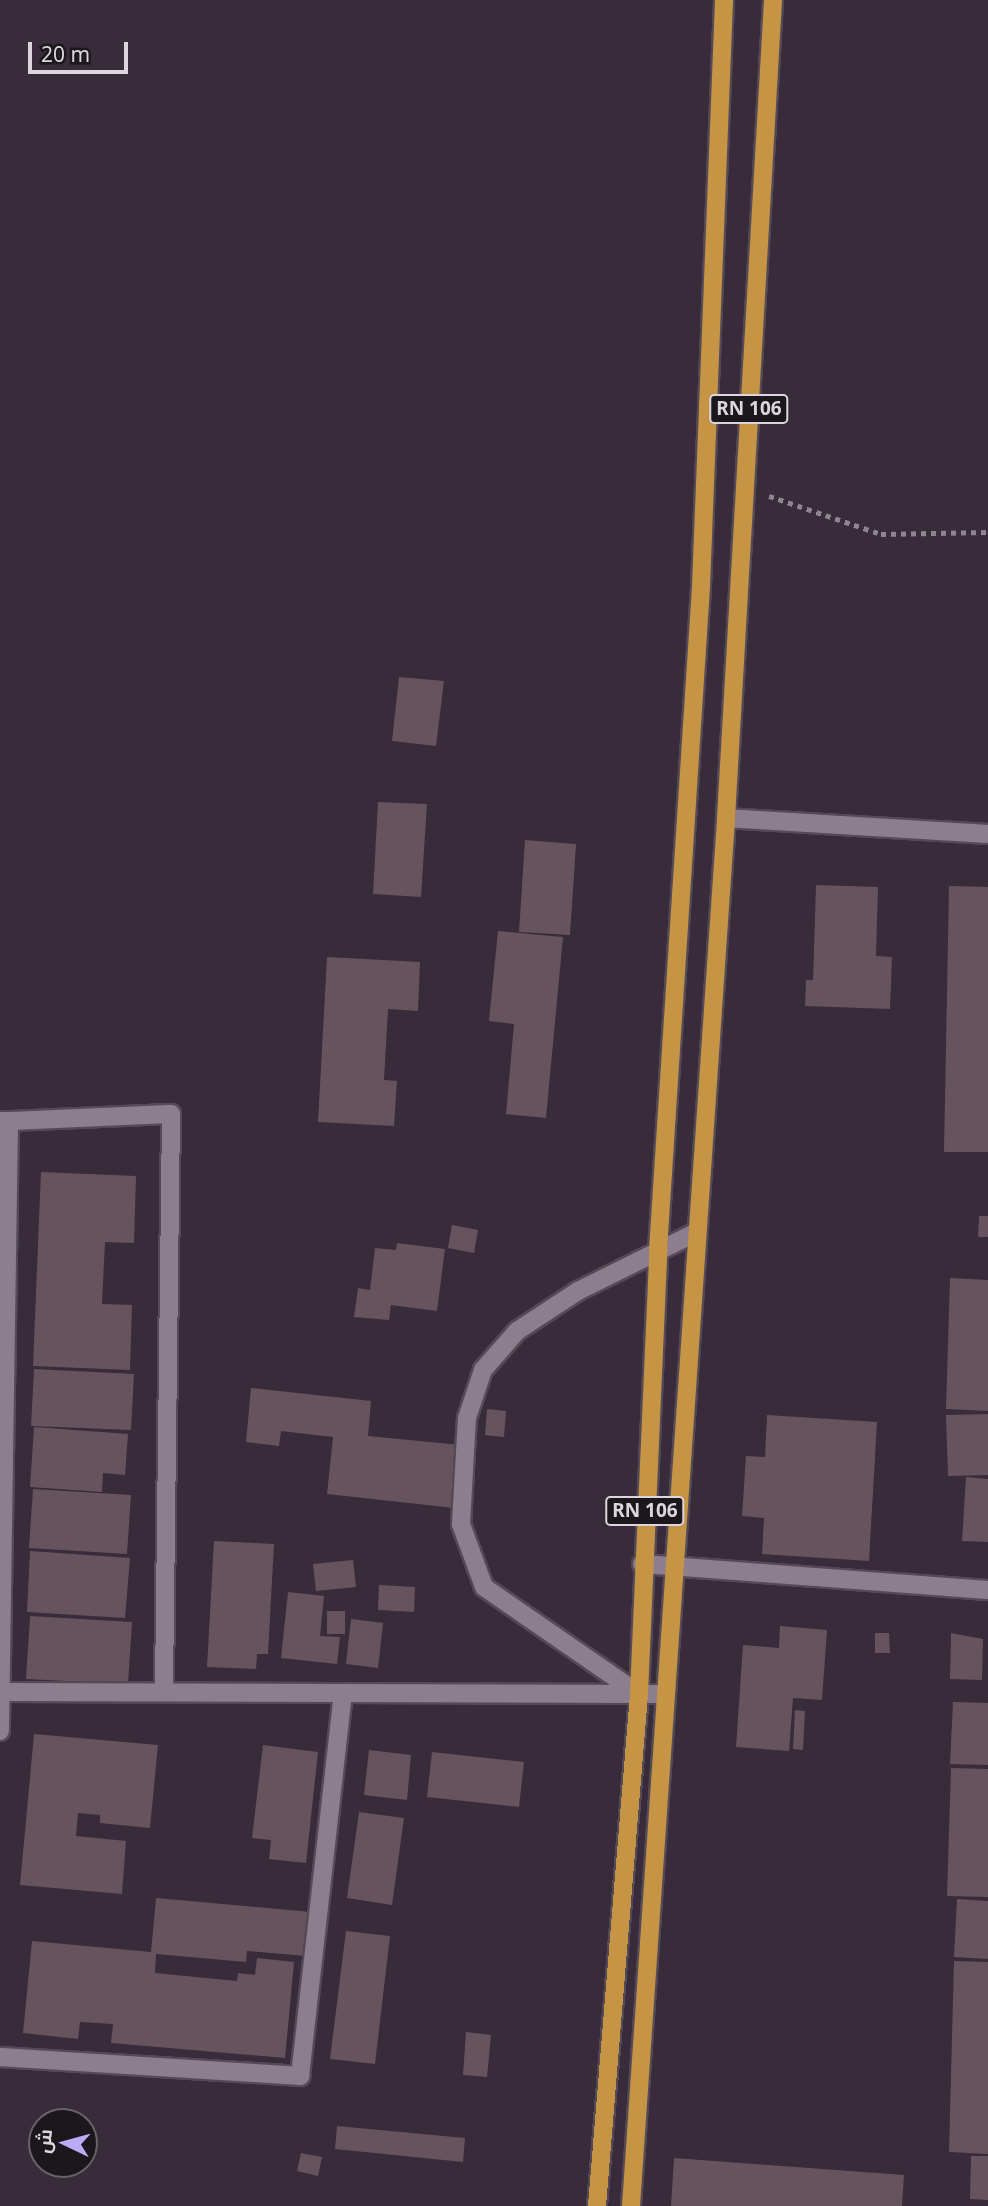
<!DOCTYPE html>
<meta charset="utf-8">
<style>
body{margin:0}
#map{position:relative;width:988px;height:2206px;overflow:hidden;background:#382b3a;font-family:"Noto Sans",Cairo,sans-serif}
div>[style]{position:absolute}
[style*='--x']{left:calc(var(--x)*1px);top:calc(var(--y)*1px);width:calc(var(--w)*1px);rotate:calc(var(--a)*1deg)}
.building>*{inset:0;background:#67535e}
.path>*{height:4.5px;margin-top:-2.25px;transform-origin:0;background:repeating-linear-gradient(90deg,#8f8591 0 5px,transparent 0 10px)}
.roads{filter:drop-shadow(2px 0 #544a56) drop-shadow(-2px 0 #544a56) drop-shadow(0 2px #544a56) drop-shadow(0 -2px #544a56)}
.minor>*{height:18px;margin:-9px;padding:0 9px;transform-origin:9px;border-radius:9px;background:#8d7e8e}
.major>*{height:18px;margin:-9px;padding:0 9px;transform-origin:9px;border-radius:9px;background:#c59445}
span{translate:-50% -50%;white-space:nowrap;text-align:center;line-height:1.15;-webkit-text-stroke:5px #1c161d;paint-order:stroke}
.shield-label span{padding:2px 5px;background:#1c161d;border:2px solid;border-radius:5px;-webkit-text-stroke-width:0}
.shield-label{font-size:19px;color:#ddd5de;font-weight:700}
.north{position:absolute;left:28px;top:2108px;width:70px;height:70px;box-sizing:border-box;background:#1c161d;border:2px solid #69626a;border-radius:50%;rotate:275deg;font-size:19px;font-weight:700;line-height:28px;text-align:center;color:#ddd5de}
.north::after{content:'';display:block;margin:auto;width:24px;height:32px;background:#bbaaf6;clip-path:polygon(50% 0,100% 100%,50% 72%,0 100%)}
.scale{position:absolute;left:28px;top:42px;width:100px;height:32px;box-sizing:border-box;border:4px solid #ddd5de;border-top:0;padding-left:9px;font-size:21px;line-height:24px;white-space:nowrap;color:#ddd5de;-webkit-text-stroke:5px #1c161d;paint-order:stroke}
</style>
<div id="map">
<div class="building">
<i style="clip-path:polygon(399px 677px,444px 681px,436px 746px,392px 741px)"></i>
<i style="clip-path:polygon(378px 802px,427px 804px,421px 897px,373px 894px)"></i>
<i style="clip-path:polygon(525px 840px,576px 844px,570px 935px,519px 932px)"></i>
<i style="clip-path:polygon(816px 885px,878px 887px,876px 956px,892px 957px,890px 1009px,805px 1006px,806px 980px,813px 980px)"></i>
<i style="clip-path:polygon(949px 886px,988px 887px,988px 1152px,944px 1152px)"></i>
<i style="clip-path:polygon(498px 931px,563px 937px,546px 1118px,506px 1114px,514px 1024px,489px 1021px)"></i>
<i style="clip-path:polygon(327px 957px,420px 962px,418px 1011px,388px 1009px,384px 1080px,397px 1081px,394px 1126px,318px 1122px)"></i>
<i style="clip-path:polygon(41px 1172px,136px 1176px,134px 1243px,105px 1242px,102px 1304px,132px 1305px,130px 1370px,33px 1366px)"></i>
<i style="clip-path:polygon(979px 1216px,988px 1216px,988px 1237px,978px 1237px)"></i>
<i style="clip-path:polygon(452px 1225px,478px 1230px,474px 1253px,448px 1248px)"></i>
<i style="clip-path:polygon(397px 1243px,445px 1249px,437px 1311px,391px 1305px,389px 1320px,354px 1317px,358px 1288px,370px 1290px,375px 1248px,396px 1250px)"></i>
<i style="clip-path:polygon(950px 1278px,988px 1280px,988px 1411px,946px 1409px)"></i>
<i style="clip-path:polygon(34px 1369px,134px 1374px,131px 1430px,31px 1426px)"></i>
<i style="clip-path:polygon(251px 1388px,371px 1401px,368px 1436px,461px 1445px,454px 1508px,327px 1494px,333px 1437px,281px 1431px,279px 1446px,246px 1442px)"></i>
<i style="clip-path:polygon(487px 1409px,506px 1411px,504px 1437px,485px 1435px)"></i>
<i style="clip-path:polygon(988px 1414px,988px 1475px,948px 1476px,946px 1415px)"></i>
<i style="clip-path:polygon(767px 1415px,877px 1422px,869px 1561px,762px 1554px,764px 1518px,742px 1516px,746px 1456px,765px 1457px)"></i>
<i style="clip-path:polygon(34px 1427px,128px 1434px,125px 1475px,103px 1473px,102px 1492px,30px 1487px)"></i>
<i style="clip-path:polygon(966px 1477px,988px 1479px,988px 1542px,962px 1541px)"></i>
<i style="clip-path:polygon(33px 1489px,131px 1495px,127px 1554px,29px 1548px)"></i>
<i style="clip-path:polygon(214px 1541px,274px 1544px,268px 1654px,257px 1654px,256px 1669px,207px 1667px)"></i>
<i style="clip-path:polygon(30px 1551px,130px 1558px,125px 1618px,27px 1612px)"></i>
<i style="clip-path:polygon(353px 1560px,356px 1587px,316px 1591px,313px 1564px)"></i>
<i style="clip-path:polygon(379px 1585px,415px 1587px,414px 1612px,378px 1610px)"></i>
<i style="clip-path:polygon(288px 1592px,324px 1596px,320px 1636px,340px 1637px,337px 1664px,281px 1658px)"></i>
<i style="clip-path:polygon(327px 1611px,345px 1611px,345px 1634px,327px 1634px)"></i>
<i style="clip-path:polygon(30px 1616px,132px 1622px,128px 1684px,26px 1679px)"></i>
<i style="clip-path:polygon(351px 1619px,383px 1623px,378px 1668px,346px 1664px)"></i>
<i style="clip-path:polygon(780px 1626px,827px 1630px,822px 1700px,793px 1698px,789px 1751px,736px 1747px,743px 1645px,779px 1648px)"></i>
<i style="clip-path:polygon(875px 1633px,889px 1633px,890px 1653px,875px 1653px)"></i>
<i style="clip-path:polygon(951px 1633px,983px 1639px,982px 1680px,950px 1679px)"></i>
<i style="clip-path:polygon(953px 1702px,988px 1703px,988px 1765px,950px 1764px)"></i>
<i style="clip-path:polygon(795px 1710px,805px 1711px,803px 1750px,793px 1749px)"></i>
<i style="clip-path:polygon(34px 1734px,158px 1745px,150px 1828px,100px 1823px,100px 1815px,78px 1813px,76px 1836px,126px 1841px,122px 1894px,20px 1885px)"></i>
<i style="clip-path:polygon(263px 1745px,318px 1752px,306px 1863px,269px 1859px,271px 1840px,252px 1838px)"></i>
<i style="clip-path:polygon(369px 1750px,411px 1755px,407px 1800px,364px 1795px)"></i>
<i style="clip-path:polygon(432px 1752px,524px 1762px,519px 1807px,427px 1797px)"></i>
<i style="clip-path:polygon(951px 1768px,988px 1769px,988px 1897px,947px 1896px)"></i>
<i style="clip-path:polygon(359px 1812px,404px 1818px,392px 1905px,347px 1898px)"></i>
<i style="clip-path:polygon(156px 1898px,311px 1912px,306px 1956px,247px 1951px,246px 1962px,156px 1954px,155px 1973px,237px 1981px,238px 1973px,255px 1975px,257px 1958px,294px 1962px,285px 2058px,111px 2043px,113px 2024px,80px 2022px,78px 2039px,23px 2033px,32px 1941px,151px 1952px)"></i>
<i style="clip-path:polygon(957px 1899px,988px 1901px,988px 1959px,954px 1957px)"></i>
<i style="clip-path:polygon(346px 1931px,390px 1936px,375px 2064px,330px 2059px)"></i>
<i style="clip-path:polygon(954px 1961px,988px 1962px,988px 2154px,949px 2152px)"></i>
<i style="clip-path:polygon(466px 2032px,491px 2035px,487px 2077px,463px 2075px)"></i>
<i style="clip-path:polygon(337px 2126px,465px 2138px,463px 2162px,335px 2149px)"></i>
<i style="clip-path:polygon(301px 2153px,322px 2157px,318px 2176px,297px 2171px)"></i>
<i style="clip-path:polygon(971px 2156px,988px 2156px,988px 2200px,970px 2199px)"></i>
<i style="clip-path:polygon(674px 2158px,904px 2175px,902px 2206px,671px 2206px)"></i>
</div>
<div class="path">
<i style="--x:769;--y:496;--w:118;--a:18.7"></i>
<i style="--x:881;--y:534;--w:107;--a:-1.1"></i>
</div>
<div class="roads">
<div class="minor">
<i style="--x:726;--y:818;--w:262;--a:3.5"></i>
<i style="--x:0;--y:1121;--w:9;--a:0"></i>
<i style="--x:9;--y:1121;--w:610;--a:90.85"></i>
<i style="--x:9;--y:1121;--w:162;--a:-2.5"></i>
<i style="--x:171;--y:1114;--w:574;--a:90.7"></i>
<i style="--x:642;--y:1564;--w:347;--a:4.3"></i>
<i style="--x:0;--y:1692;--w:639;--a:0.18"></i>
<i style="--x:664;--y:1694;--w:25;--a:180"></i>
<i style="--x:639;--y:1694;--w:188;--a:-145.4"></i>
<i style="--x:484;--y:1587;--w:67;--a:-110.1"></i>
<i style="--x:461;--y:1524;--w:106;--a:-86.8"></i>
<i style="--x:467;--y:1418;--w:51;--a:-71.6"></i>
<i style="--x:483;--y:1370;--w:52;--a:-48.9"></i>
<i style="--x:517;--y:1331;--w:73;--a:-33.3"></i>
<i style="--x:578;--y:1291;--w:133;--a:-26.4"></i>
<i style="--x:0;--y:2057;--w:301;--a:3.6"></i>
<i style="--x:300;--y:2076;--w:383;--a:-83.6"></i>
</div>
<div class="major">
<i style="--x:597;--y:2206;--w:514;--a:-85.31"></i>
<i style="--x:639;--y:1694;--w:444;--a:-87.5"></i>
<i style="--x:658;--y:1250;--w:665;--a:-86.29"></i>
<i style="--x:701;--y:586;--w:586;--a:-87.75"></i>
<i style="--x:631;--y:2206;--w:1391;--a:-86.08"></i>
<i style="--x:726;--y:818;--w:819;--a:-86.71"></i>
</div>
</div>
<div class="shield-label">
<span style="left:749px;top:409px">RN 106</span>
<span style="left:645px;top:1511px">RN 106</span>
</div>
<div class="north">ش</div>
<div class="scale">20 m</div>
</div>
